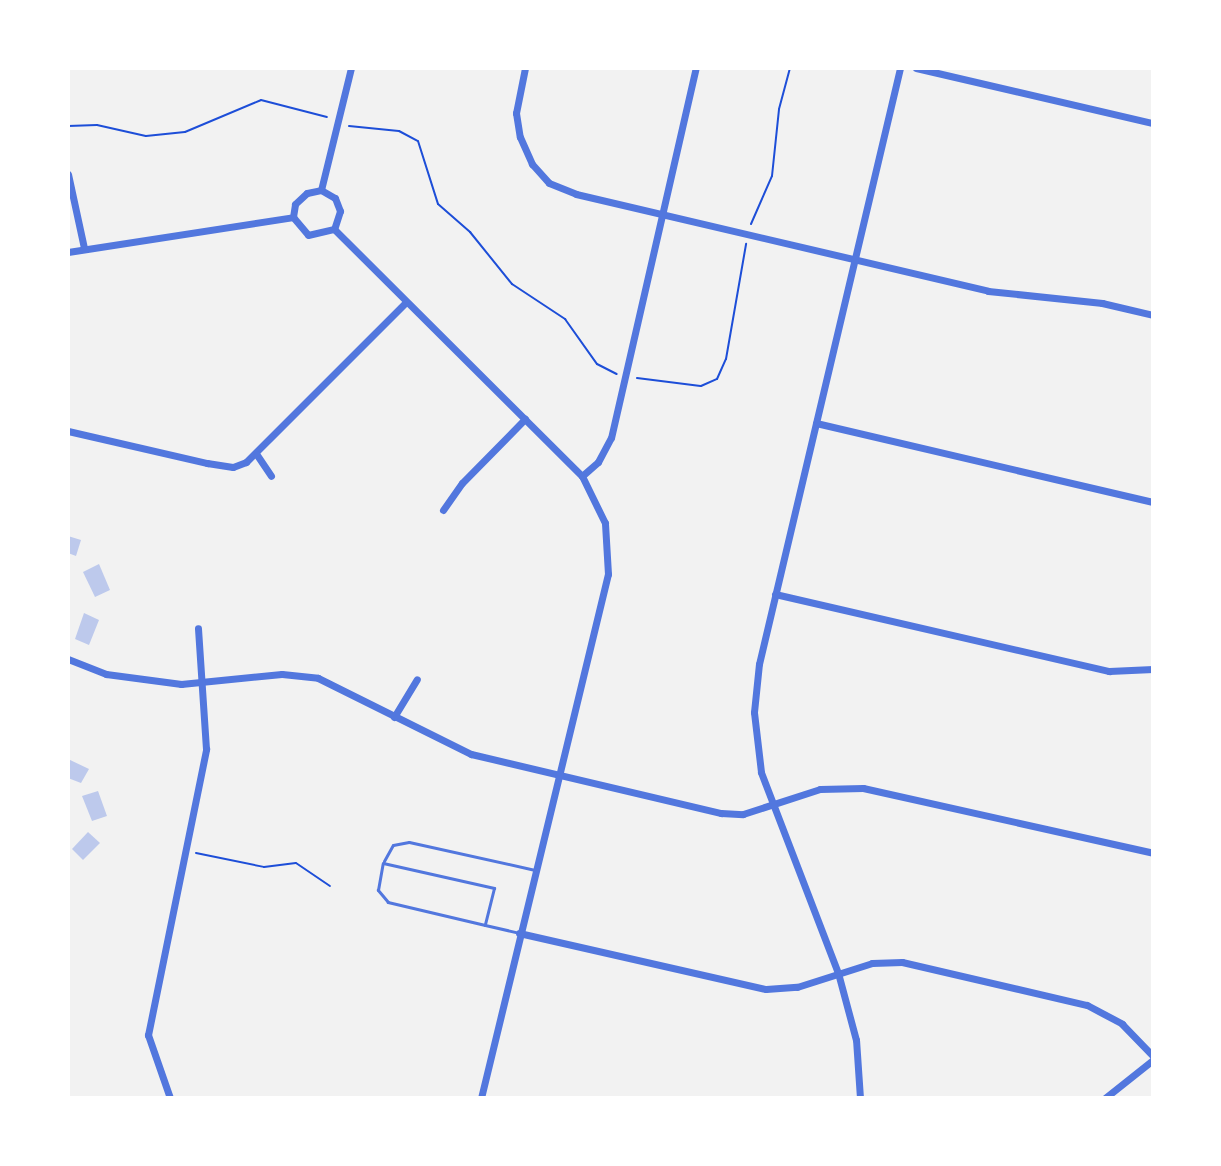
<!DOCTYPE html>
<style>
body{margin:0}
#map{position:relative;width:1221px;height:1166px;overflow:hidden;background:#f2f2f2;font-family:Mulish,sans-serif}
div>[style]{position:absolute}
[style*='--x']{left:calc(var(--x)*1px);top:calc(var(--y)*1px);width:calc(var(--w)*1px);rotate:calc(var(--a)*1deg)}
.building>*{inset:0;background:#bdc9ec}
.path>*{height:2px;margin:-1px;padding:0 1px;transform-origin:1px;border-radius:1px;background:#1d4ed8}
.service>*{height:3px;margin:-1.5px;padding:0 1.5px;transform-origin:1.5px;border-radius:1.5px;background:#5277de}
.minor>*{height:7px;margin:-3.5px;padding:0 3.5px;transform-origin:3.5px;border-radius:3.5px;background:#5277de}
span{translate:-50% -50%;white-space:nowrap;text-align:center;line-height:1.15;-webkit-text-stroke:6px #fff;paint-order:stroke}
.frame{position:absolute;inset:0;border:70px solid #fff;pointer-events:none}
</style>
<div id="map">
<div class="building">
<i style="clip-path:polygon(68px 536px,81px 540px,76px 556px,68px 553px)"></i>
<i style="clip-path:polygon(99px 564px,110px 590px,95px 597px,83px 572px)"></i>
<i style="clip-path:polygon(84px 613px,99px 620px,89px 645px,75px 639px)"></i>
<i style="clip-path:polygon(68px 759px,89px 769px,81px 783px,68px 778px)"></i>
<i style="clip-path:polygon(98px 791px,107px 816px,92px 821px,82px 796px)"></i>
<i style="clip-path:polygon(88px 832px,100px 843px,83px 860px,72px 849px)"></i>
</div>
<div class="path">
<i style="--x:68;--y:126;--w:29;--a:-2"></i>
<i style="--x:97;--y:125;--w:50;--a:12.7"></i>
<i style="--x:146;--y:136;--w:39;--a:-6"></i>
<i style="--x:185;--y:132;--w:82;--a:-22.8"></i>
<i style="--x:261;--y:100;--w:68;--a:14.4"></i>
<i style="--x:349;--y:126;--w:50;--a:5.7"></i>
<i style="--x:399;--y:131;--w:21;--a:28"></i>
<i style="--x:418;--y:141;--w:66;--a:72.4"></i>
<i style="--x:438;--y:204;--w:43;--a:41.2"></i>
<i style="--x:470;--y:232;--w:67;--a:51.1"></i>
<i style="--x:512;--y:284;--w:64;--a:33.4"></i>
<i style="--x:565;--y:319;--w:55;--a:54.6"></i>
<i style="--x:597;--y:364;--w:22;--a:27"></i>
<i style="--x:751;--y:224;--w:52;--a:-66.4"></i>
<i style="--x:772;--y:176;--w:67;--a:-84"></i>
<i style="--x:779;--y:109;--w:42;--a:-75"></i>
<i style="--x:637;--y:378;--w:64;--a:7.1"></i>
<i style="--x:701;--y:386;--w:17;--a:-24"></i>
<i style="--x:717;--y:379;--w:22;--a:-66"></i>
<i style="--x:726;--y:359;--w:117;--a:-80.1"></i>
<i style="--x:196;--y:853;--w:69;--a:11.6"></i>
<i style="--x:264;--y:867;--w:32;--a:-7"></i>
<i style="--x:296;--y:863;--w:41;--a:34.1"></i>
</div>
<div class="service">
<i style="--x:384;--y:861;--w:18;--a:-61"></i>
<i style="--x:393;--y:845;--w:16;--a:-11"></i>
<i style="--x:409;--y:842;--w:129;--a:12.5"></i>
<i style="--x:383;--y:863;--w:114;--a:12.7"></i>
<i style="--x:494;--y:888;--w:38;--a:104"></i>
<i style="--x:485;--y:925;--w:100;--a:-166.7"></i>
<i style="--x:388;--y:902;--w:16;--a:-130"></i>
<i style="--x:378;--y:890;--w:27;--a:-80"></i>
<i style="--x:485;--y:925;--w:35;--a:13"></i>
</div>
<div class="minor">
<i style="--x:525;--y:68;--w:46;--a:101.3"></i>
<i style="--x:516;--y:113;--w:24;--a:81"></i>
<i style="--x:520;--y:137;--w:30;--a:66"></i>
<i style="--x:532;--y:164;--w:25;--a:48"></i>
<i style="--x:549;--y:183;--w:29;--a:22"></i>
<i style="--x:576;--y:194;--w:423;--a:13.2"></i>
<i style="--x:988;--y:291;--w:115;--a:6"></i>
<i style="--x:1102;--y:303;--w:52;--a:13.2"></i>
<i style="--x:916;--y:68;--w:243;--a:13.1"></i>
<i style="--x:68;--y:174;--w:76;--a:77.8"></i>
<i style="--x:321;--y:190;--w:126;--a:-76.2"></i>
<i style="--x:321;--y:190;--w:16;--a:30"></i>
<i style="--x:335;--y:198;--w:14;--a:69"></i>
<i style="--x:340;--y:211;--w:19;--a:108"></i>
<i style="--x:293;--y:217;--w:23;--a:50"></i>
<i style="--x:308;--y:235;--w:27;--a:-13"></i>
<i style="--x:293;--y:217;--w:13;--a:-81"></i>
<i style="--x:295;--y:204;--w:16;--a:-43"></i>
<i style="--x:307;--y:193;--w:14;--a:-12"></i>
<i style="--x:334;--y:229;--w:350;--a:44.9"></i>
<i style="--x:68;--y:252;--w:228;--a:-8.8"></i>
<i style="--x:816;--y:423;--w:346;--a:13.2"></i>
<i style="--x:68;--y:431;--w:143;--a:13"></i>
<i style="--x:207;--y:463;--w:26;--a:9"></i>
<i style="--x:233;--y:467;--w:14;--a:-21"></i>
<i style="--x:246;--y:462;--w:226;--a:-45"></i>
<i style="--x:257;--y:455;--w:25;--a:56"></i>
<i style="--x:443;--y:510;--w:33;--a:-55"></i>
<i style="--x:462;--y:483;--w:90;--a:-45.5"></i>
<i style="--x:775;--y:594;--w:343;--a:13"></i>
<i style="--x:1109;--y:671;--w:44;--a:-2.6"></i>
<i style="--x:68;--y:659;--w:41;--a:21.5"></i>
<i style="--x:106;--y:674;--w:76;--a:7.6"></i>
<i style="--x:181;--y:684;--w:101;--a:-5.7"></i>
<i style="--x:282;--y:674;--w:36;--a:6"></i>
<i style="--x:318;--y:678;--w:171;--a:26.4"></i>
<i style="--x:471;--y:754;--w:257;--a:13.3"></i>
<i style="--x:721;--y:813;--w:22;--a:3"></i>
<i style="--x:743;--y:814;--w:81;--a:-18"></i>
<i style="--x:820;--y:789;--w:43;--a:-1.3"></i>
<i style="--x:863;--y:788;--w:297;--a:12.6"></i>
<i style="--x:394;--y:717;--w:44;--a:-58.8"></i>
<i style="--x:519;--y:933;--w:253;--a:12.8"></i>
<i style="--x:766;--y:989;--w:31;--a:-4"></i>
<i style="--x:797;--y:987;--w:79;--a:-17.7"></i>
<i style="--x:872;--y:963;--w:30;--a:-2"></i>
<i style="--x:902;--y:962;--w:190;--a:13.1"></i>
<i style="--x:1087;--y:1005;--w:40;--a:28"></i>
<i style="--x:1122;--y:1024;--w:45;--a:45.9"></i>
<i style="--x:170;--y:1098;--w:67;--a:-109.2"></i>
<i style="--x:148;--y:1035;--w:292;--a:-78.5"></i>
<i style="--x:206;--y:749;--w:121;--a:-93.8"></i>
<i style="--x:481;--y:1098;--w:539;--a:-76.38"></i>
<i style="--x:608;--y:574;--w:51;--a:-93.4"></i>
<i style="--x:605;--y:523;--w:52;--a:-116.1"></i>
<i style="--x:582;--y:476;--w:21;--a:-41"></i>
<i style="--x:598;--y:462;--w:27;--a:-62"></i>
<i style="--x:611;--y:438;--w:380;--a:-77.1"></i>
<i style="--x:860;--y:1098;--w:58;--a:-93.9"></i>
<i style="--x:856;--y:1040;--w:69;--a:-105"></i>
<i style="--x:838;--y:973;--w:215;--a:-111"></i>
<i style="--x:761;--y:772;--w:60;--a:-96.7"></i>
<i style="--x:754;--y:712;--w:48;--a:-84.1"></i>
<i style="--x:759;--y:664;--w:612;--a:-76.69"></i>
<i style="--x:1105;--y:1098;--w:61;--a:-38.4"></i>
</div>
<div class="frame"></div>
</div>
